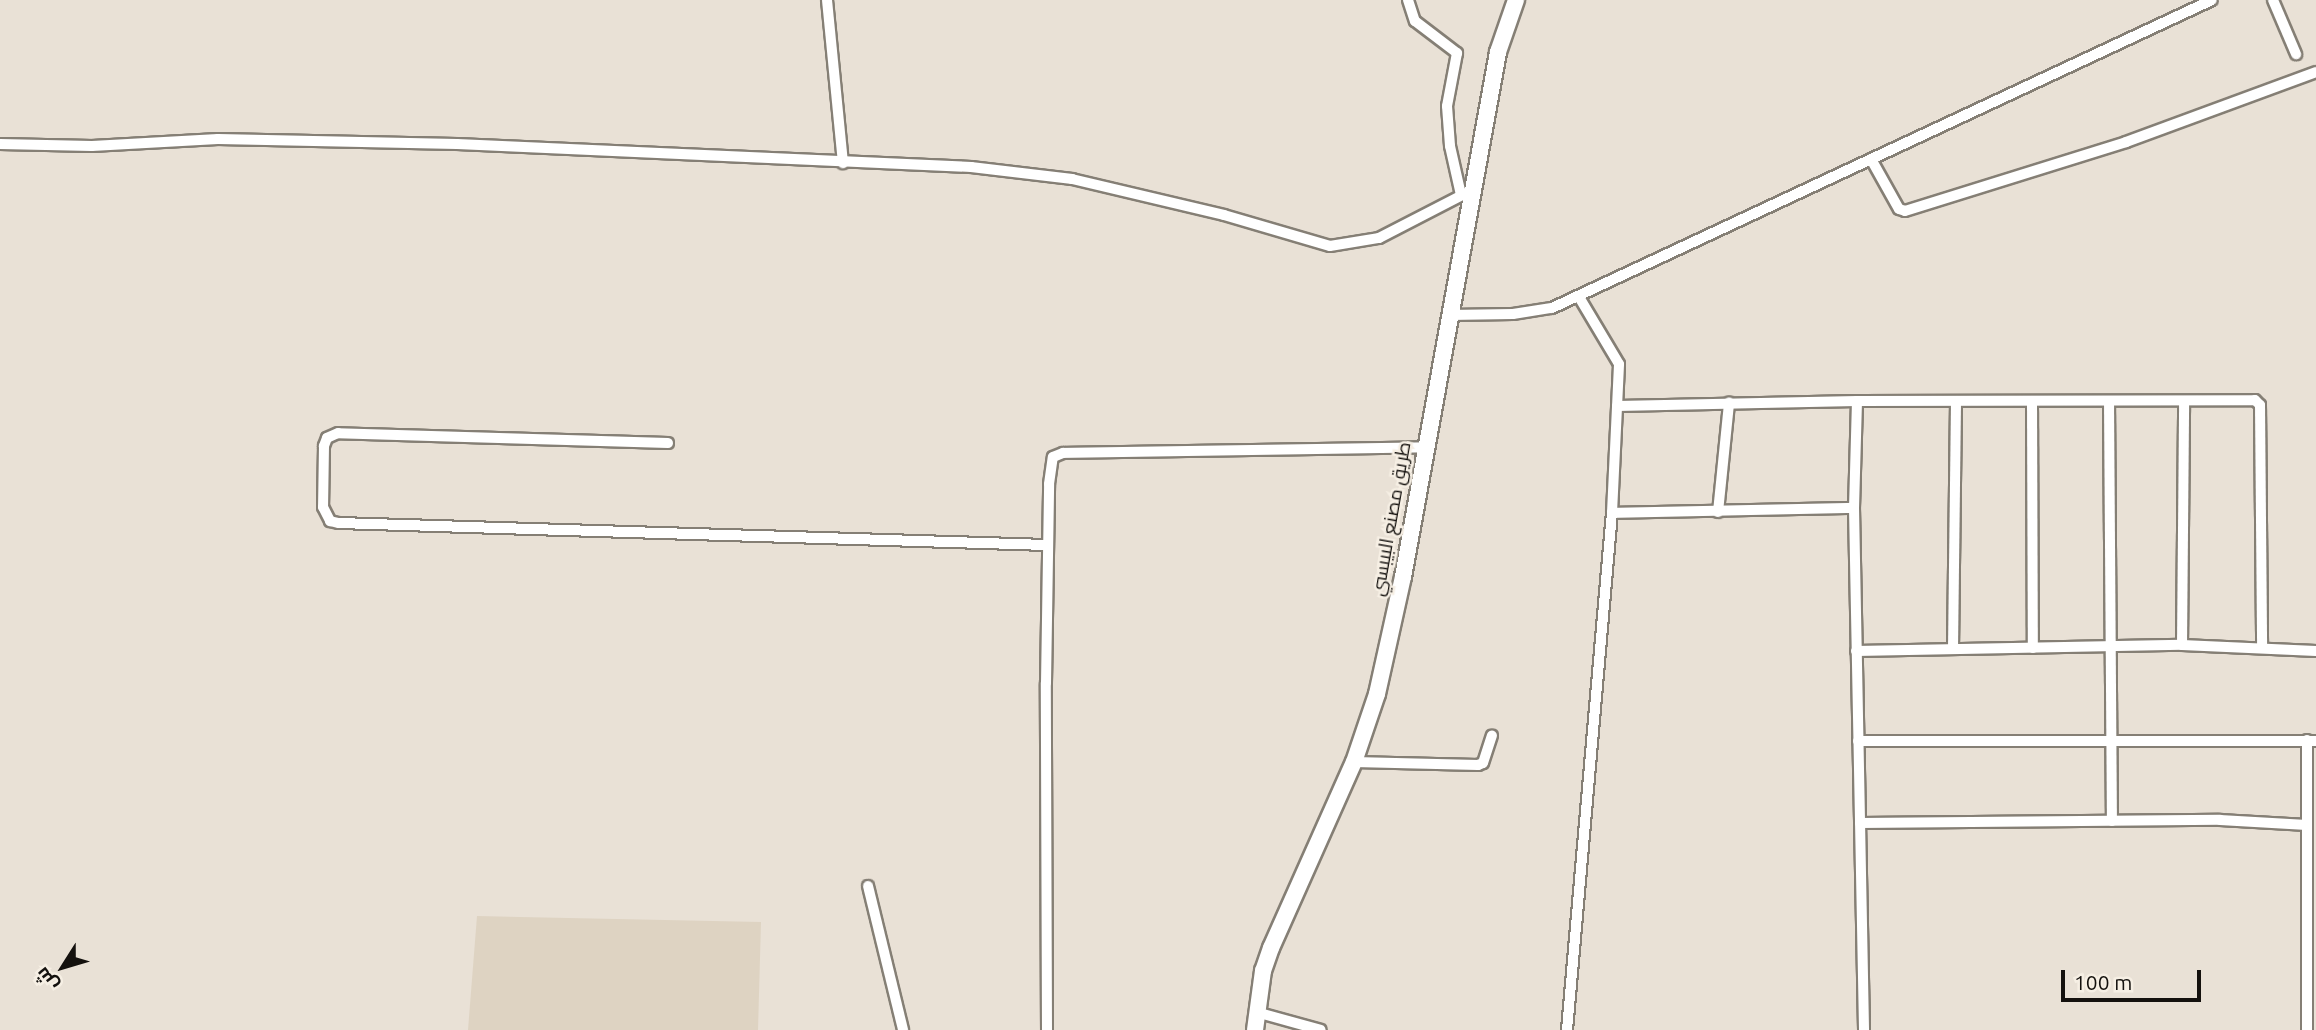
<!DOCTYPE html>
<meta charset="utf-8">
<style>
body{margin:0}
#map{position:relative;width:2316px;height:1030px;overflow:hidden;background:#e9e1d6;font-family:Ubuntu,Cairo,sans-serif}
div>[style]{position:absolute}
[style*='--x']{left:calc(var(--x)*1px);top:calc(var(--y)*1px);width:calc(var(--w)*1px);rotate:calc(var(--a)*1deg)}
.built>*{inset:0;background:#ded3c2}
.roads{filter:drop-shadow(2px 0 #857f75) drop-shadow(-2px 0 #857f75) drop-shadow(0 2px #857f75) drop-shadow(0 -2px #857f75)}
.minor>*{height:10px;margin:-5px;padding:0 5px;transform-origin:5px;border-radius:5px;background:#fff}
.secondary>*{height:16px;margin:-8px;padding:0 8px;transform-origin:8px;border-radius:8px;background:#fff}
span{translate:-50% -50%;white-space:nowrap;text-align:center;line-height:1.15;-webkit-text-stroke:5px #f6efe4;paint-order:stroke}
.street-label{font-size:19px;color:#14110e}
.north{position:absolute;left:28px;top:932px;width:70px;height:70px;-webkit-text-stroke:5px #f6efe4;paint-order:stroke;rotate:233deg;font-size:19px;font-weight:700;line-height:28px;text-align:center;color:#14110e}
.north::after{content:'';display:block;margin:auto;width:24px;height:32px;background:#14110e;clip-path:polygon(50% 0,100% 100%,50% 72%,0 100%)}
.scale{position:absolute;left:2061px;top:970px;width:140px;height:32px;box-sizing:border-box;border:4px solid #14110e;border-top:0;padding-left:9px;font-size:21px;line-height:24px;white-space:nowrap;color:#14110e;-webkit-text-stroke:5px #f6efe4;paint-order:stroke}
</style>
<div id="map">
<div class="built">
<i style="clip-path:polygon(477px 916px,761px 922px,758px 1030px,468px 1030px)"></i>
</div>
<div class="roads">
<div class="minor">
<i style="--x:827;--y:0;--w:164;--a:84.4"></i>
<i style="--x:1408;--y:0;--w:22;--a:72"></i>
<i style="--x:1415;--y:21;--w:53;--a:37.3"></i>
<i style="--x:1457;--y:53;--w:54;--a:100.7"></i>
<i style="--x:1447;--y:106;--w:40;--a:85.7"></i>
<i style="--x:1450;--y:146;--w:50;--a:77.3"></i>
<i style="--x:2273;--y:0;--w:59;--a:66.9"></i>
<i style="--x:0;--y:144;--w:92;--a:1.2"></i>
<i style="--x:92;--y:146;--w:126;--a:-3.2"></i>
<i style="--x:218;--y:139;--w:239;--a:1.2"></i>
<i style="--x:457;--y:144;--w:515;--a:2.56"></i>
<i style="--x:971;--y:167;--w:102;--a:6.8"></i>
<i style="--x:1072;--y:179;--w:156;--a:13.3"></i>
<i style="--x:1224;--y:215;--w:110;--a:16.3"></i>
<i style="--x:1330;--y:246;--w:50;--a:-9.3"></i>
<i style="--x:1379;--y:238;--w:105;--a:-27.3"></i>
<i style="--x:1871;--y:159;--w:57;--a:60.8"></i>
<i style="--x:1899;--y:209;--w:6;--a:18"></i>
<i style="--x:1905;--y:211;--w:232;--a:-17.3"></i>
<i style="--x:2126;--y:142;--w:202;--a:-20.2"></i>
<i style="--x:1449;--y:315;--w:64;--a:-0.9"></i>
<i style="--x:1513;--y:314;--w:39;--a:-9"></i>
<i style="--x:1552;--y:308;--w:728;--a:-25.02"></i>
<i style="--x:1857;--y:401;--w:107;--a:91.6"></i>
<i style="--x:1854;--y:508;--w:522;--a:88.9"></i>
<i style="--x:2032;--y:401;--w:247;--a:89.8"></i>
<i style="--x:2109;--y:401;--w:420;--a:89.6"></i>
<i style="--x:1617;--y:406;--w:240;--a:-1.2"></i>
<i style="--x:1857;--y:401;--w:398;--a:-0.1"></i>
<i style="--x:2255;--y:400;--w:7;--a:45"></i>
<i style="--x:2260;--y:405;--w:243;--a:89.5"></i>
<i style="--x:668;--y:443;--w:330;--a:-178.3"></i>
<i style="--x:338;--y:433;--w:12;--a:156"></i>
<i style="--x:327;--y:438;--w:9;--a:111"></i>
<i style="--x:324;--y:446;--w:61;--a:90.9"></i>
<i style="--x:323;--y:507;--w:16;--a:63"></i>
<i style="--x:330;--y:521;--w:9;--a:13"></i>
<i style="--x:339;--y:523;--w:709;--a:1.78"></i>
<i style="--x:1718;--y:512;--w:110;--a:-84.2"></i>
<i style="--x:1612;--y:513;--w:242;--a:-1.2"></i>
<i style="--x:2182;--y:645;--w:244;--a:-89.5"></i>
<i style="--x:1953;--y:648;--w:247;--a:-89.3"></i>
<i style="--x:1856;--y:651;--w:326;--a:-1.1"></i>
<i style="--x:2182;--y:645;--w:134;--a:2.6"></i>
<i style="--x:2307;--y:740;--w:290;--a:90"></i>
<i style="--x:1858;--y:741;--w:458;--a:0"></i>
<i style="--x:1354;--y:762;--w:124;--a:1.4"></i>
<i style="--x:1478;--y:765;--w:5;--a:-22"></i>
<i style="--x:1483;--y:763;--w:29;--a:-72"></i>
<i style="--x:1860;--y:823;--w:360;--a:-0.5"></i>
<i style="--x:2220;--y:820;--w:87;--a:3.3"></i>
<i style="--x:868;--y:886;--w:148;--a:76.3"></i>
<i style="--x:1256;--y:1012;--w:67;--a:15.5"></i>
<i style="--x:1047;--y:1030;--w:347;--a:-90.2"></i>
<i style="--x:1046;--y:683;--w:199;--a:-89.1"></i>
<i style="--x:1049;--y:484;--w:27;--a:-82"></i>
<i style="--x:1053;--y:457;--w:11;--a:-22"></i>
<i style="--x:1063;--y:453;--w:362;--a:-0.9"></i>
<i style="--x:1567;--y:1030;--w:519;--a:-85.03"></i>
<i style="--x:1612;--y:513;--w:149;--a:-87.3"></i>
<i style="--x:1619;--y:364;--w:78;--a:-120.8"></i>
</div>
<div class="secondary">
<i style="--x:1255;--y:1030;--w:60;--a:-82.3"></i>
<i style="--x:1263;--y:971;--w:24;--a:-71"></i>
<i style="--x:1271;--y:948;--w:204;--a:-66"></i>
<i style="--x:1354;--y:762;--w:72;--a:-71.3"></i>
<i style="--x:1377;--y:694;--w:120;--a:-77.5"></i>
<i style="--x:1403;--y:577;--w:534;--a:-79.74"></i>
<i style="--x:1498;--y:52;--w:55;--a:-70.9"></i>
</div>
</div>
<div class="street-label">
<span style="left:1391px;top:519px;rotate:-80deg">طريق مصنع البيبسي</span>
</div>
<div class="north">ش</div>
<div class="scale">100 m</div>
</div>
